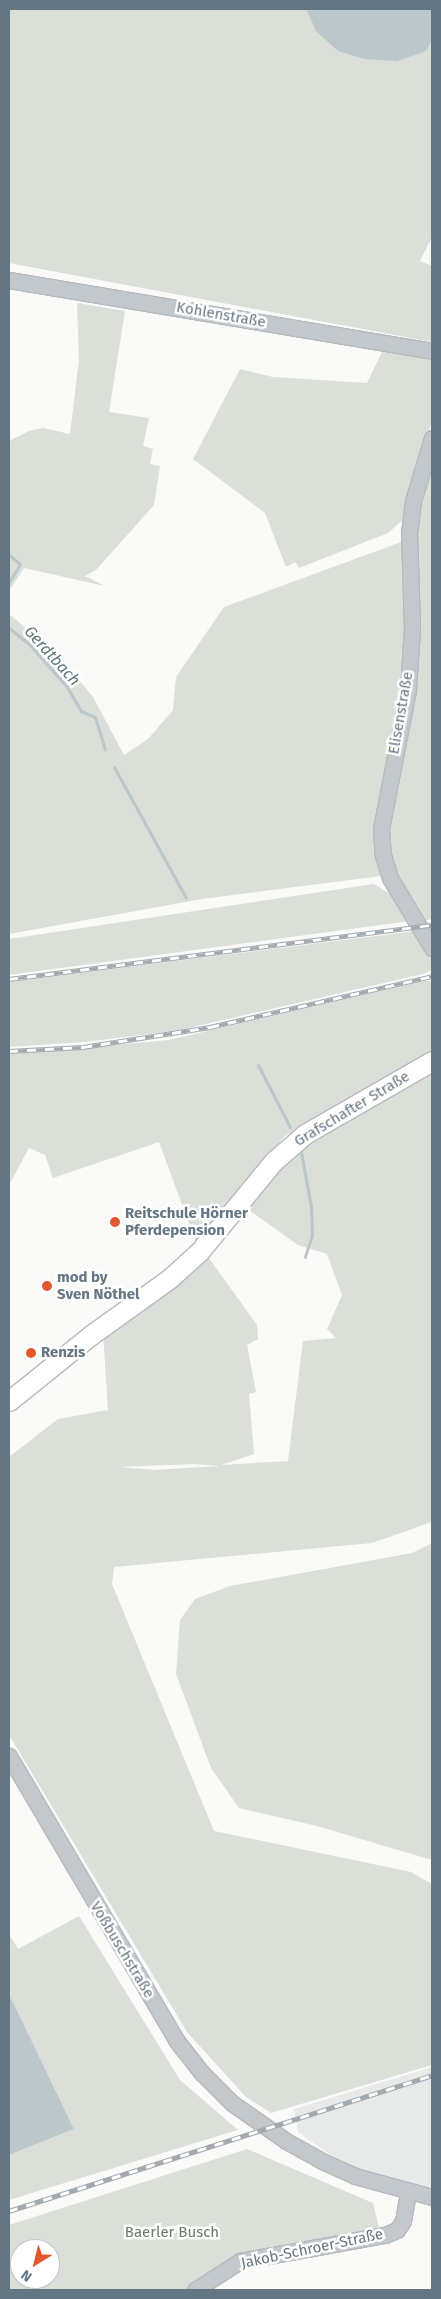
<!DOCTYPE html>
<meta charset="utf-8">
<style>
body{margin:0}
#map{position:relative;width:441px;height:2299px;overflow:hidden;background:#fafaf8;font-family:"Fira Sans",sans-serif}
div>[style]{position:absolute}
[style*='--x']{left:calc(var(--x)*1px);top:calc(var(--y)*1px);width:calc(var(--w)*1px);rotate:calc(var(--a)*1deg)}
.built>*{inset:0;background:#e8e9e9}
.green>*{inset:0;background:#dadfd7}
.water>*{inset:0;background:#bbc7cb}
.stream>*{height:3px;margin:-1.5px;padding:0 1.5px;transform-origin:1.5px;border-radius:1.5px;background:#bbc7cb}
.roads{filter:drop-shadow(1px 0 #b5babe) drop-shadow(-1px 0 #b5babe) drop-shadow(0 1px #b5babe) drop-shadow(0 -1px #b5babe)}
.minor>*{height:15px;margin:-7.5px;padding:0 7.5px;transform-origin:7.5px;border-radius:7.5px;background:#c3c8cc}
.major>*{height:19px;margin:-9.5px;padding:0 9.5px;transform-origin:9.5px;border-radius:9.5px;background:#fff}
.rail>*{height:5px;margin-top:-2.5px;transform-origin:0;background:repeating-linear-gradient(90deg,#fff 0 9px,#a2aab0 0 18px);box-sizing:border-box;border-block:1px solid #a2aab0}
.dots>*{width:14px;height:14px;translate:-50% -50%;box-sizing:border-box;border:2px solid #fff;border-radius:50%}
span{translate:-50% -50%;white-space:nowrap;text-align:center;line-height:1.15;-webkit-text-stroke:5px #fff;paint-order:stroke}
.street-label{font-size:15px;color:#657683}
.poi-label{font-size:15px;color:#657683;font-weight:700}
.left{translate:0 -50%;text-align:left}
.park-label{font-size:15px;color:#687a64}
.water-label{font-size:16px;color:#60757c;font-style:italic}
.frame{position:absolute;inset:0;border:10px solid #657683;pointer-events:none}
.north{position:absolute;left:10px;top:2239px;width:50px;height:50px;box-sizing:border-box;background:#fff;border:1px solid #c1c8cd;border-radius:50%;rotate:216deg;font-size:14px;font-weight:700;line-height:20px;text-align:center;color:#657683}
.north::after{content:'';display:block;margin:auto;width:18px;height:22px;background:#e4572e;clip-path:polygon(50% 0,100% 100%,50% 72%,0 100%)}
</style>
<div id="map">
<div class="built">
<i style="clip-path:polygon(432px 2067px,432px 2191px,344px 2165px,298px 2132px,294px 2109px)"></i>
</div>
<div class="green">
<i style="clip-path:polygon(9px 9px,306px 9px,316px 31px,426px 51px,432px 41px,432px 237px,420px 261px,432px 266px,432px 342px,9px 263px)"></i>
<i style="clip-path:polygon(77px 303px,125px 311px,109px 412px,149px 418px,143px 446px,153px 449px,150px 464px,160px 466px,154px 505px,96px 570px,85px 576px,105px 586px,24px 568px,9px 591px,9px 441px,29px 431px,43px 428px,70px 434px,79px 360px)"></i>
<i style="clip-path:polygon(382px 352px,432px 360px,432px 422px,419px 454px,405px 518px,388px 533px,299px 568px,295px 562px,286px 567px,265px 513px,193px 459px,240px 369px,273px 377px,367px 383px)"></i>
<i style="clip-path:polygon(432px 458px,432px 919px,421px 921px,397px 874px,202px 899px,9px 934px,9px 614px,59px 656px,93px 697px,124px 755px,148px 739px,173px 710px,176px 677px,224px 607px,415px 537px,415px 524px)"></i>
<i style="clip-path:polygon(374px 884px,395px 897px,410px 921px,9px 975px,9px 939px)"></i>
<i style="clip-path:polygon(416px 931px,432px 955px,432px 970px,423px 974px,180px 1030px,85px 1042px,9px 1047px,9px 982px)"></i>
<i style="clip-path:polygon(424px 981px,432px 981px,432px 1052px,285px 1136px,260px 1163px,197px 1245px,159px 1142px,53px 1178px,45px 1155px,29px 1148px,9px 1185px,9px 1054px,169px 1040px)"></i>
<i style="clip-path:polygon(evenodd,432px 1068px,432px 1522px,372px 1543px,114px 1567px,112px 1584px,214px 1831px,411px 1872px,432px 1884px,432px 2065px,271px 2113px,246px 2097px,187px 2032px,9px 1735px,9px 1457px,58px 1419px,108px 1410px,103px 1333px,206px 1254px,257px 1325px,258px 1339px,247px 1345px,256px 1392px,249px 1394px,254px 1454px,221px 1465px,288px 1461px,303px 1341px,336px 1338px,327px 1329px,342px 1295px,327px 1254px,298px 1245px,246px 1208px,273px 1171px,334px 1124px,432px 1068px,194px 1464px,219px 1466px,154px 1470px,119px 1467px,194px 1464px)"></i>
<i style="clip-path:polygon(432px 1543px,432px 1860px,317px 1826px,239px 1808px,211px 1768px,176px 1674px,180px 1620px,195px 1599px,230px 1586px,412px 1553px)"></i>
<i style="clip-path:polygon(79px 1916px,180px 2080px,238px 2130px,9px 2200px,9px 2155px,74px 2129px,9px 1994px,9px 1934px,18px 1949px)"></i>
<i style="clip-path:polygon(evenodd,247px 2149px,373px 2203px,380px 2233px,239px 2259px,190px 2290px,9px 2290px,9px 2225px,247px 2149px,20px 2249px,50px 2249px,50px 2279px,20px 2279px,20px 2249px)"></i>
</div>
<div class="water">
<i style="clip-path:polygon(306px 9px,432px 9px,432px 41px,426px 51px,397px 61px,364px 59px,338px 51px,316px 31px)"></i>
<i style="clip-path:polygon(9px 1994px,74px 2129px,9px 2155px)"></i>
</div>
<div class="stream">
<i style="--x:9;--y:555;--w:14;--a:39"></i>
<i style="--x:20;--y:564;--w:21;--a:121"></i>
<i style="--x:9;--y:628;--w:27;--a:39"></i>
<i style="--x:30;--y:645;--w:56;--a:48.6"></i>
<i style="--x:67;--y:687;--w:28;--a:60"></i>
<i style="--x:81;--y:711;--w:15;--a:23"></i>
<i style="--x:95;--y:717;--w:34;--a:73"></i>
<i style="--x:114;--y:767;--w:149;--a:61.2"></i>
<i style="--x:258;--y:1065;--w:70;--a:62.7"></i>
<i style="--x:301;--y:1152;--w:56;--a:79.7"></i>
<i style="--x:311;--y:1207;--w:28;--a:88"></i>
<i style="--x:312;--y:1235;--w:23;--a:108"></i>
</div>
<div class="roads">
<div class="minor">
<i style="--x:9;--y:280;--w:429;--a:9.5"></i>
<i style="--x:432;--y:438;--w:66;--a:106.8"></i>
<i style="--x:413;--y:501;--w:31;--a:97"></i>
<i style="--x:409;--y:532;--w:96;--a:88.2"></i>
<i style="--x:412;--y:628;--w:62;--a:93.7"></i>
<i style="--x:408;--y:690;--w:142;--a:101"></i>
<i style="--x:381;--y:829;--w:26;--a:86"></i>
<i style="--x:383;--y:855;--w:24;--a:73"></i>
<i style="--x:390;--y:878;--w:82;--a:59"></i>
<i style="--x:9;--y:1756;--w:329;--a:59.5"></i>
<i style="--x:176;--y:2040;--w:42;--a:51.8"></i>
<i style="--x:202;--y:2073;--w:42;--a:45"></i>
<i style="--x:232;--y:2103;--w:66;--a:35.1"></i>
<i style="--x:286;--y:2141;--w:43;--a:28.9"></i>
<i style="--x:324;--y:2162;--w:34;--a:24"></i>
<i style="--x:355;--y:2176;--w:80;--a:15.3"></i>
<i style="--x:195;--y:2290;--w:54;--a:-32.8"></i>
<i style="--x:240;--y:2261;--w:147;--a:-10.2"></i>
<i style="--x:385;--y:2235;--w:13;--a:-23"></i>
<i style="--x:397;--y:2230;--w:11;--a:-56"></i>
<i style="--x:403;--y:2221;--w:28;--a:-80"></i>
</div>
<div class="major">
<i style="--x:9;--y:1401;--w:105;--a:-38.8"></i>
<i style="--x:91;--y:1335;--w:96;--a:-35.7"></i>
<i style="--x:169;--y:1279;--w:42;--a:-42.1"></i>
<i style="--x:200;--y:1251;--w:117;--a:-50.6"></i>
<i style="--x:274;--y:1161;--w:41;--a:-41.1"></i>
<i style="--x:305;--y:1134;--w:146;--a:-29.9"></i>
</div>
</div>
<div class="rail">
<i style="--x:9;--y:979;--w:426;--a:-7.3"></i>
<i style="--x:9;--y:1051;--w:74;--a:-3.1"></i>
<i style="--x:83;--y:1047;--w:129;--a:-8.9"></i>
<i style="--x:210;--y:1027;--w:228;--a:-12.9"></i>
<i style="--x:9;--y:2211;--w:444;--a:-17.8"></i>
</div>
<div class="dots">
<i style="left:115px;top:1222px;background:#e4572e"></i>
<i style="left:47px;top:1286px;background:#e4572e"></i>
<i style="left:31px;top:1353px;background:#e4572e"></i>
</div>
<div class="street-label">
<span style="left:221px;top:315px;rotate:10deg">Kohlenstraße</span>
<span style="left:401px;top:713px;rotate:-80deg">Elisenstraße</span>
<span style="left:352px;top:1109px;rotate:-31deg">Grafschafter Straße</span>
<span style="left:122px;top:1950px;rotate:59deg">Voßbuschstraße</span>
<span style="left:312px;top:2249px;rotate:-12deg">Jakob-Schroer-Straße</span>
</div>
<div class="poi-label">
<span class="left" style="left:125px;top:1222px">Reitschule Hörner<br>Pferdepension</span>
<span class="left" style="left:57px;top:1286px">mod by<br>Sven Nöthel</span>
<span class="left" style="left:41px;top:1353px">Renzis</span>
</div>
<div class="park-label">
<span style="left:172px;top:2233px">Baerler Busch</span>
</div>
<div class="water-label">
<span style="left:52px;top:656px;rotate:48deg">Gerdtbach</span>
</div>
<div class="frame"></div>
<div class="north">N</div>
</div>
